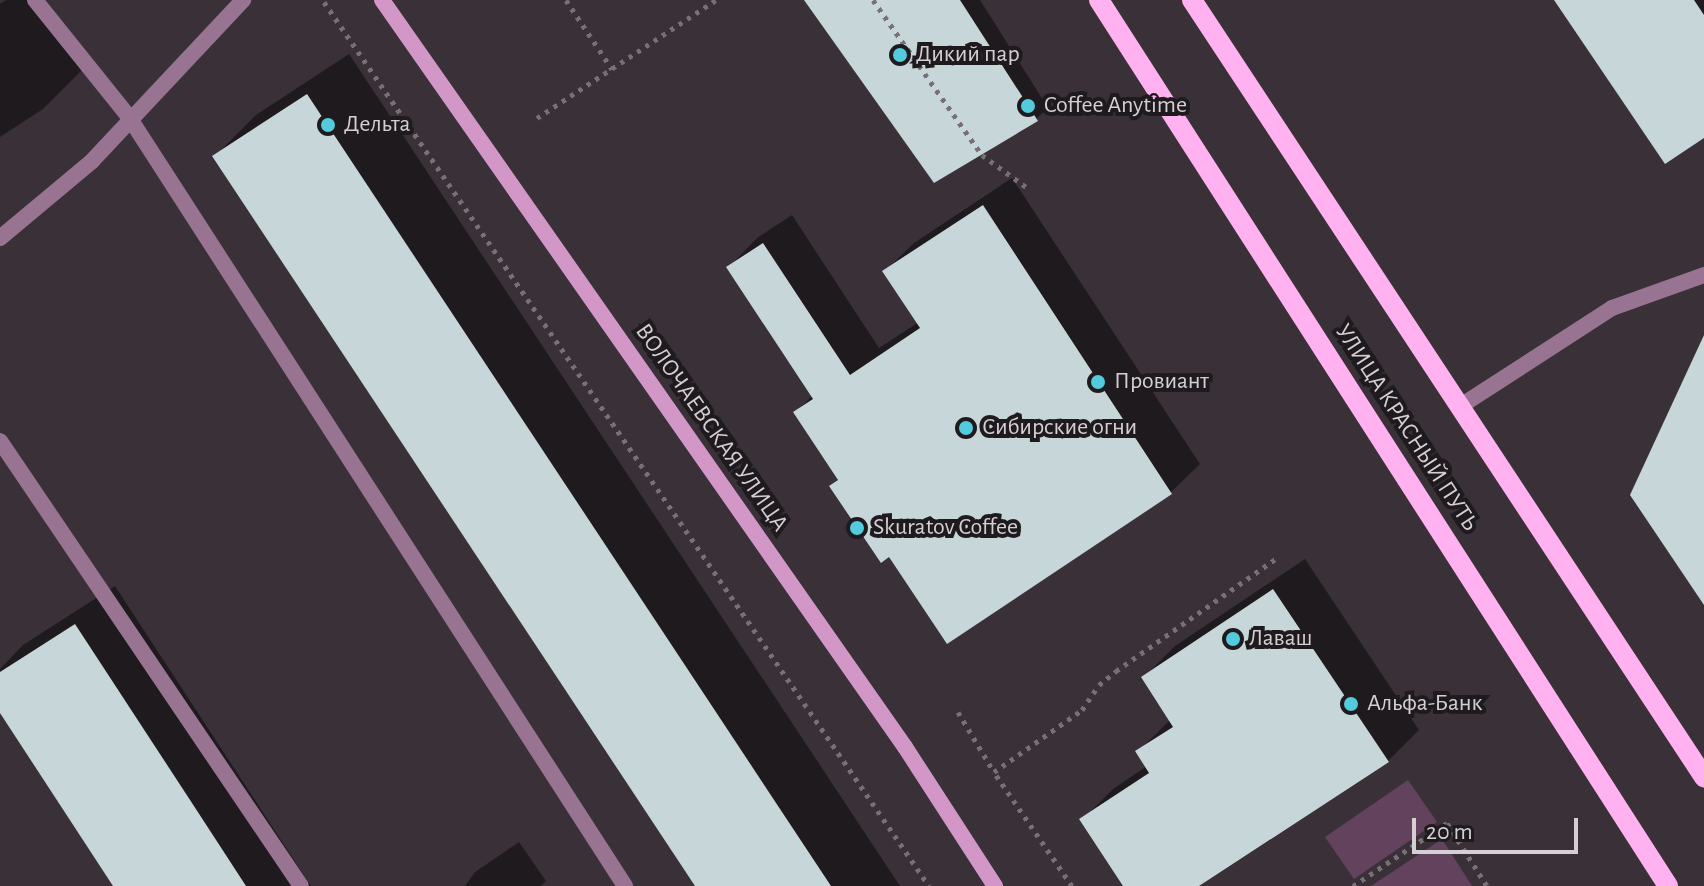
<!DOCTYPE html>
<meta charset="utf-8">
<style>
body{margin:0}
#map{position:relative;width:1704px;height:886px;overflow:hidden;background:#3a3138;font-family:"Alegreya Sans",sans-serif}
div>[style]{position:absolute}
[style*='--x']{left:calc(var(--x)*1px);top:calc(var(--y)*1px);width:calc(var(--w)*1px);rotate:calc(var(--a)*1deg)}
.green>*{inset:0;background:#62425c}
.shadow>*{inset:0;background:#0007}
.building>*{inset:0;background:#c6d6d9}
.path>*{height:5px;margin-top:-2.5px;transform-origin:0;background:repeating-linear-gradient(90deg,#787076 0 4px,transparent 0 10px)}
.lane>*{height:16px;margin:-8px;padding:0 8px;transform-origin:8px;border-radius:8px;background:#997492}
.street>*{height:16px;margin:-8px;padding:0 8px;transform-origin:8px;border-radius:8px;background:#997492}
.secondary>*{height:16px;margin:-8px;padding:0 8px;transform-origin:8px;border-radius:8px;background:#d296c7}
.primary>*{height:20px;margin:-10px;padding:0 10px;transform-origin:10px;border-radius:10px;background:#ffb1f0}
.dots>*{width:22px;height:22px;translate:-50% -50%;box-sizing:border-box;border:4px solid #1e1a1d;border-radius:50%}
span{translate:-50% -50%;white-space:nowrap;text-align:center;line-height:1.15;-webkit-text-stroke:8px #1e1a1d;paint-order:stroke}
.poi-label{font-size:24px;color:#d5cfd4}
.left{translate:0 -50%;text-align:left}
.street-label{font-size:24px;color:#d5cfd4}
.scale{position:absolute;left:1412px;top:818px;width:166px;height:36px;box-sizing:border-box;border:4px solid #d5cfd4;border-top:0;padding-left:10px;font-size:24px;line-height:28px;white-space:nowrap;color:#d5cfd4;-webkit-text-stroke:6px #1e1a1d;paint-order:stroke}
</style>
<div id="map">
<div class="green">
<i style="clip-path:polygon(1408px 780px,1437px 822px,1354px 879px,1325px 837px)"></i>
<i style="clip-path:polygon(1442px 839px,1472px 886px,1371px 886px)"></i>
</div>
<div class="shadow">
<i style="clip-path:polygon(6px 0,37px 0,83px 69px,43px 109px,0 137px,0 4px)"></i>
<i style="clip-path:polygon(807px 0,980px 0,1048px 108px,1036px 119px)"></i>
<i style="clip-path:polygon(1556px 0,1704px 0,1704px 136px)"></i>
<i style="clip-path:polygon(349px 54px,900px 886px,697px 886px,215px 156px,256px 115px)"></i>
<i style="clip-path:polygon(1012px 178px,1200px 464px,1171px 492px,948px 641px,890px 554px,832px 486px,839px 478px,796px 412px,813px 395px,729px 267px,757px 238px,792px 215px,879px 348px,919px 322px,885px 271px,914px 243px)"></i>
<i style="clip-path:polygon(1305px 559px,1419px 730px,1388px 761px,1196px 886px,1126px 886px,1082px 820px,1113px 789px,1147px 766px,1138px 752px,1171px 719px,1144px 677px,1175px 646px)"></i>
<i style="clip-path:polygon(115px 586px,311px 886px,115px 886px,0 709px,0 669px,23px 645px)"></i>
<i style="clip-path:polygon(519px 842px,546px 881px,541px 886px,465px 886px,475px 872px)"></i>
</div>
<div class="building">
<i style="clip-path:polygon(804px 0,960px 0,1038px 121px,934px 183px)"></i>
<i style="clip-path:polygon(1554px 0,1694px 0,1704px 15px,1704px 138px,1665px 164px)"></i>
<i style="clip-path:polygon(307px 94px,708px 700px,831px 886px,695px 886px,212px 156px)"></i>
<i style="clip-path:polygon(983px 205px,1172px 494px,947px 644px,889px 557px,881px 563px,829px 486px,838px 480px,793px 412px,813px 399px,726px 267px,763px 243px,850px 375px,920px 328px,882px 271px)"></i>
<i style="clip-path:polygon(1704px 335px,1704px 605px,1630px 495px)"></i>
<i style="clip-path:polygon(1273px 589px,1389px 762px,1199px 886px,1123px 886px,1079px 819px,1149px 773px,1135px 751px,1173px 727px,1141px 677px)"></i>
<i style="clip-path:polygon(75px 624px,192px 803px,246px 886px,113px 886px,0 713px,0 672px)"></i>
</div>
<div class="path">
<i style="--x:566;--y:0;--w:83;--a:56.3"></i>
<i style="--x:873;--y:0;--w:189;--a:54.9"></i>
<i style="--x:982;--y:155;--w:58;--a:35.9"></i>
<i style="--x:324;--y:2;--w:1071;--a:55.61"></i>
<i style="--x:537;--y:118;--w:214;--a:-33.4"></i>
<i style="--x:958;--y:712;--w:70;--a:59"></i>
<i style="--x:1072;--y:886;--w:138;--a:-124.4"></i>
<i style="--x:994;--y:772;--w:108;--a:-35.2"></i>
<i style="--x:1082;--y:710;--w:30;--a:-56"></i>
<i style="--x:1099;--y:685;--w:22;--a:-39"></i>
<i style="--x:1116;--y:671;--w:197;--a:-35.1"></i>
<i style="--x:1353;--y:886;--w:113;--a:-33.8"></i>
<i style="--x:1447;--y:823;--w:75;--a:57.6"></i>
</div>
<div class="lane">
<i style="--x:35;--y:0;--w:150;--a:51.2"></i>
<i style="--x:129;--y:117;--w:915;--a:57.18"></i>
<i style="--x:0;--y:441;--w:537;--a:55.93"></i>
</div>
<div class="street">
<i style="--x:0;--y:238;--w:120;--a:-39.9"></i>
<i style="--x:92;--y:161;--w:221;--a:-46.8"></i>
<i style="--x:1459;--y:407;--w:182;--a:-32.9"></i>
<i style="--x:1612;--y:308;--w:98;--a:-19.7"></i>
</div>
<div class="secondary">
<i style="--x:382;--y:0;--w:912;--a:55"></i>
<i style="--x:905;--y:747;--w:166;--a:57.1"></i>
</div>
<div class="primary">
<i style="--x:1099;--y:0;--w:1053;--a:57.29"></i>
<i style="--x:1192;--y:0;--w:931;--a:56.62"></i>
</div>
<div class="dots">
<i style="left:900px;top:55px;background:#54cadd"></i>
<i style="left:1028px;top:106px;background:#54cadd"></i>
<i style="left:328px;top:125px;background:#54cadd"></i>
<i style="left:1098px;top:382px;background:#54cadd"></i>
<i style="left:966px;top:428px;background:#54cadd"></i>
<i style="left:857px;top:528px;background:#54cadd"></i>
<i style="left:1233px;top:639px;background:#54cadd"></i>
<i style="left:1351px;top:704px;background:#54cadd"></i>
</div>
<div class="poi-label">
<span class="left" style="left:916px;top:55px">Дикий пар</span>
<span class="left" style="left:1044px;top:106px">Coffee Anytime</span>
<span class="left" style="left:344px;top:125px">Дельта</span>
<span class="left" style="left:1114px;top:382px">Провиант</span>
<span class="left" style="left:982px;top:428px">Сибирские огни</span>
<span class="left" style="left:873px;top:528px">Skuratov Coffee</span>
<span class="left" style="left:1249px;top:639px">Лаваш</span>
<span class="left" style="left:1367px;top:704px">Альфа-Банк</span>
</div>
<div class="street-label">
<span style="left:711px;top:428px;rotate:55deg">ВОЛОЧАЕВСКАЯ УЛИЦА</span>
<span style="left:1406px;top:428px;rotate:57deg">УЛИЦА КРАСНЫЙ ПУТЬ</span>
</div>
<div class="scale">20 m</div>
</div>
